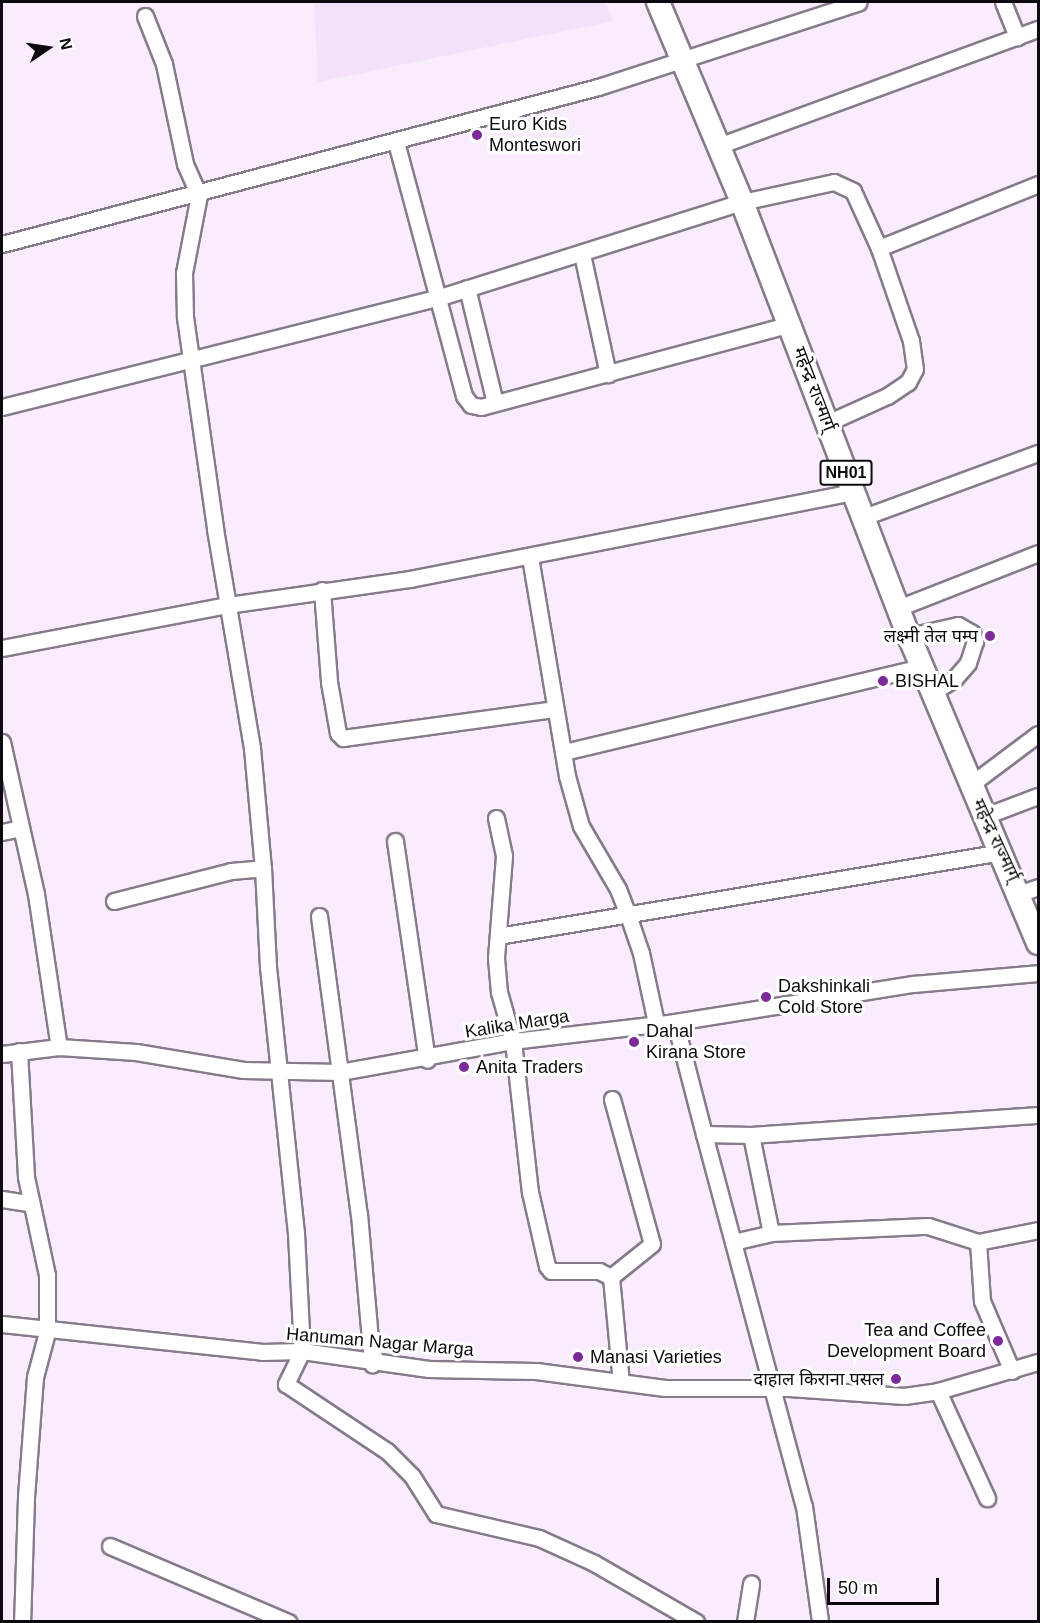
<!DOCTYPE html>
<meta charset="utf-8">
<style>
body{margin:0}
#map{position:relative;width:1040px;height:1623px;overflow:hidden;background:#f8ecfd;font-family:Helvetica,"Noto Sans Devanagari",sans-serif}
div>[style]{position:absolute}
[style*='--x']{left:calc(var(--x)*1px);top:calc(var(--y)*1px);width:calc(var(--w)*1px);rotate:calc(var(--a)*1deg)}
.built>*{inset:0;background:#f3e2fa}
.roads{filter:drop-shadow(2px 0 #867b8a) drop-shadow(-2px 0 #867b8a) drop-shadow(0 2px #867b8a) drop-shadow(0 -2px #867b8a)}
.minor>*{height:15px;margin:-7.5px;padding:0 7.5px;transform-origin:7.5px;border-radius:7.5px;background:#fff}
.highway>*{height:22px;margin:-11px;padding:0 11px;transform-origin:11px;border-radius:11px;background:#fff}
.dots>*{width:16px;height:16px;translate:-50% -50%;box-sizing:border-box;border:3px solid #fff;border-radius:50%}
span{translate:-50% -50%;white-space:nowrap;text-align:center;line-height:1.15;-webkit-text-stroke:6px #fff;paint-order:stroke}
.shield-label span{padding:2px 4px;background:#fff;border:2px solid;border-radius:4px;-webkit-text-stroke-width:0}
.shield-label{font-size:16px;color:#0d0a0f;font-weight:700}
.poi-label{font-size:18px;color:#0d0a0f}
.left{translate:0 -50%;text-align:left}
.right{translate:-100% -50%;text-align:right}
.street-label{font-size:18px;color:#0d0a0f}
.frame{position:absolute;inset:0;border:3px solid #0d0a0f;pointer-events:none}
.north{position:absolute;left:18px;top:18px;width:60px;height:60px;-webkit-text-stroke:4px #fff;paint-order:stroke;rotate:77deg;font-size:16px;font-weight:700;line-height:24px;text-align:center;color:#0d0a0f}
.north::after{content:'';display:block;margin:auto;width:21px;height:27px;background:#0d0a0f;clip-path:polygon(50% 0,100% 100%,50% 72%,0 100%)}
.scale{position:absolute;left:827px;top:1578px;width:112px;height:27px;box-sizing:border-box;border:3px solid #0d0a0f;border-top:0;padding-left:8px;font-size:18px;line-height:21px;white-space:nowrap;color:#0d0a0f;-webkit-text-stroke:4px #fff;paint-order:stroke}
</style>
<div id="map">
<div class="built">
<i style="clip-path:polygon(314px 2px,606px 2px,613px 21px,318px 82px)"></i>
</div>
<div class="roads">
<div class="minor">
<i style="--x:1003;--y:2;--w:38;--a:68"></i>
<i style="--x:145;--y:16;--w:52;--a:68.4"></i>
<i style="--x:164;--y:64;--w:102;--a:78.1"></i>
<i style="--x:185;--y:164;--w:34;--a:66"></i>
<i style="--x:199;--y:195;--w:79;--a:100.9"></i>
<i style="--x:184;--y:273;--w:44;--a:88.7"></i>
<i style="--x:185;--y:317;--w:214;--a:81.9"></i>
<i style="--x:215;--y:529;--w:222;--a:80.4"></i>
<i style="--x:252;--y:748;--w:121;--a:84.8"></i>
<i style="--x:263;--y:868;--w:99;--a:87.1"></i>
<i style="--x:268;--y:967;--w:267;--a:84"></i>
<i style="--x:296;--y:1233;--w:118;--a:87.1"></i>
<i style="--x:302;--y:1351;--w:37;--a:116"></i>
<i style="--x:286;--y:1384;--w:121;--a:33.6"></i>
<i style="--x:387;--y:1451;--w:35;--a:45"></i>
<i style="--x:412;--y:1476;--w:45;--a:57.7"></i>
<i style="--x:436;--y:1514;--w:106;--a:13.1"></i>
<i style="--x:539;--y:1538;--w:60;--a:24.4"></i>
<i style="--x:594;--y:1563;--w:118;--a:30"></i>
<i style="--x:396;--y:142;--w:263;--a:75"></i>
<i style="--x:464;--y:396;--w:11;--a:52"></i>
<i style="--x:471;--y:405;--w:10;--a:11"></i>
<i style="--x:481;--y:407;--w:318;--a:-15"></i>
<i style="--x:718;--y:146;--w:341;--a:-20.1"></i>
<i style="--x:2;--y:244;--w:616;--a:-14.76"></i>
<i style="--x:598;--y:87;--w:274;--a:-18"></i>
<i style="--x:879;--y:248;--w:171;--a:-21.9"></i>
<i style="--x:582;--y:254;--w:123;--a:77.8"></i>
<i style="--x:467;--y:288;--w:118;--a:76.3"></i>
<i style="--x:2;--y:407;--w:448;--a:-14.1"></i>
<i style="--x:437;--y:298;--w:320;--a:-17.5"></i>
<i style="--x:742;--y:202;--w:94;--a:-12.3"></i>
<i style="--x:834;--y:182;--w:21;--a:25"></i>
<i style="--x:853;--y:191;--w:63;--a:65.5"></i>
<i style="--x:879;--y:248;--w:98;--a:71"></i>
<i style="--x:911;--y:341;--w:28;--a:82"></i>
<i style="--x:915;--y:369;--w:15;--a:118"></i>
<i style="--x:908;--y:382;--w:25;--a:146"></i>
<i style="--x:887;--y:396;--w:66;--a:155.8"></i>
<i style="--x:861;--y:518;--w:189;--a:-20.2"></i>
<i style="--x:530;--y:557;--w:222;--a:80.4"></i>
<i style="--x:567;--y:776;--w:52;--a:74.4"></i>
<i style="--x:581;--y:826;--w:73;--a:59.6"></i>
<i style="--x:618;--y:889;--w:28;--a:69"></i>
<i style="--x:628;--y:915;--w:40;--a:71.1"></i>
<i style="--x:641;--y:953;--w:72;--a:77.9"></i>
<i style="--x:322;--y:590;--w:92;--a:85.6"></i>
<i style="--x:329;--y:682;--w:52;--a:80"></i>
<i style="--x:338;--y:733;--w:7;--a:45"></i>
<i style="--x:343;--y:738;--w:214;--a:-7.8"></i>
<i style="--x:898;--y:608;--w:150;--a:-21.4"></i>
<i style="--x:909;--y:636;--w:50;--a:-12.7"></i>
<i style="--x:958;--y:625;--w:16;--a:30"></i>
<i style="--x:972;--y:633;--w:9;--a:69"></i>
<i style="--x:975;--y:641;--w:23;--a:108"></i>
<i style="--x:968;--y:663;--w:21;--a:131"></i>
<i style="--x:954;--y:679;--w:25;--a:148"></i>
<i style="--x:2;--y:648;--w:229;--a:-10.8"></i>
<i style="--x:227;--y:605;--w:185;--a:-8.1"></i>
<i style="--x:410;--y:579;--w:451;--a:-11.1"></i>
<i style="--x:2;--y:742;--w:156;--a:77.4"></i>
<i style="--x:36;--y:894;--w:155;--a:81.5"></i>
<i style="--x:564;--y:752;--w:368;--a:-13.4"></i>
<i style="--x:970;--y:785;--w:85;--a:-36.9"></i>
<i style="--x:985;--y:816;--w:57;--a:-20.7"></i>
<i style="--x:496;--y:818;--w:39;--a:78"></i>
<i style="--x:504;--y:856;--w:102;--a:94.5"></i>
<i style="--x:496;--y:958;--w:34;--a:85"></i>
<i style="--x:499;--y:992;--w:51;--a:74.1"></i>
<i style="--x:513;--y:1041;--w:152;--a:83.6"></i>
<i style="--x:530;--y:1192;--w:76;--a:77.1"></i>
<i style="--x:547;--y:1266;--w:6;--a:51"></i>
<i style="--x:551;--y:1271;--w:48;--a:0"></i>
<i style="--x:599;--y:1271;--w:13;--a:27"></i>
<i style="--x:2;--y:832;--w:19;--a:-12"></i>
<i style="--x:395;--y:841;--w:221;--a:81.7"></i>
<i style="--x:1021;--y:893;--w:18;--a:-19"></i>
<i style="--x:114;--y:901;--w:121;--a:-14.4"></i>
<i style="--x:231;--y:871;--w:32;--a:-5"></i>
<i style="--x:319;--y:916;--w:301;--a:82.4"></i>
<i style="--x:359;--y:1214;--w:151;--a:85"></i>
<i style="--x:498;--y:936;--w:511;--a:-9.46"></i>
<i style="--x:675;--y:1022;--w:116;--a:75.5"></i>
<i style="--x:704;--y:1134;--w:47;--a:1.2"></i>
<i style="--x:751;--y:1135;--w:100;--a:78.5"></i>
<i style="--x:771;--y:1233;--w:157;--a:-2.6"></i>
<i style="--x:928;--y:1226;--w:52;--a:17.7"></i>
<i style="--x:978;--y:1242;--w:59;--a:86.1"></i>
<i style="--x:982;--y:1301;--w:76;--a:66.8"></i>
<i style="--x:19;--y:1051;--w:126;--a:86.8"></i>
<i style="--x:26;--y:1177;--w:100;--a:77.9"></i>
<i style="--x:47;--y:1275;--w:57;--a:90"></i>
<i style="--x:47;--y:1332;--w:47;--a:104.9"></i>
<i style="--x:35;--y:1377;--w:121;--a:94.3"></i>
<i style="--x:26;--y:1498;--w:124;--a:91.8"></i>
<i style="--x:2;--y:1054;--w:57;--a:-7"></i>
<i style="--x:59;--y:1047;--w:77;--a:3.7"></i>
<i style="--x:136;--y:1052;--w:109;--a:9.5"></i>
<i style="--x:244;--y:1070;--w:96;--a:1.2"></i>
<i style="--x:340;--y:1072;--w:176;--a:-10.2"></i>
<i style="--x:513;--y:1041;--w:163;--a:-6.7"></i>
<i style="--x:675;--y:1022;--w:241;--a:-9.1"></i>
<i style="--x:913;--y:984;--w:125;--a:-5"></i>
<i style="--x:612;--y:1099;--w:150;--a:74.6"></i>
<i style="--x:652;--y:1244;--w:53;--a:141.2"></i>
<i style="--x:611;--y:1277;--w:105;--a:84.6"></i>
<i style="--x:704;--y:1134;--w:385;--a:75"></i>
<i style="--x:804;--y:1506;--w:117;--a:82.1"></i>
<i style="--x:751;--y:1135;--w:288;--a:-4"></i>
<i style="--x:2;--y:1199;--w:30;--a:9"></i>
<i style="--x:733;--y:1242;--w:39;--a:-13"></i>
<i style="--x:978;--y:1242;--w:61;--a:-11.3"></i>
<i style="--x:2;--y:1324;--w:262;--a:6.1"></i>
<i style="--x:262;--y:1352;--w:40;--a:-1.4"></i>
<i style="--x:302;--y:1351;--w:128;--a:8.1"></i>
<i style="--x:429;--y:1369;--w:107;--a:1.1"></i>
<i style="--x:536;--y:1371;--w:130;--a:7.5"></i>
<i style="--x:665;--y:1388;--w:124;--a:0"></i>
<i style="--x:789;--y:1388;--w:115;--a:4"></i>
<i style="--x:904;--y:1396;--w:34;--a:-8"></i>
<i style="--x:938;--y:1391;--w:104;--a:-16.2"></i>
<i style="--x:938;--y:1391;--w:118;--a:65.4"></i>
<i style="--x:110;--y:1546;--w:194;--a:23.1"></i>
<i style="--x:745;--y:1622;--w:39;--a:-81"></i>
</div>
<div class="highway">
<i style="--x:658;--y:2;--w:217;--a:67.2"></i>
<i style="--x:742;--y:202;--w:465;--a:69"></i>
<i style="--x:909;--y:636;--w:333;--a:67.2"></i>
</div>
</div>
<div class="dots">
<i style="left:477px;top:135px;background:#7c2999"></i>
<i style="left:990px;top:636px;background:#7c2999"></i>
<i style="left:883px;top:681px;background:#7c2999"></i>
<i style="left:766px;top:997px;background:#7c2999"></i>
<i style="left:634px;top:1042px;background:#7c2999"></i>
<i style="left:464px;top:1067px;background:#7c2999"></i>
<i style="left:998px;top:1341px;background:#7c2999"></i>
<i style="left:578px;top:1357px;background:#7c2999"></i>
<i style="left:896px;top:1379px;background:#7c2999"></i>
</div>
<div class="shield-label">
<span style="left:846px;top:473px">NH01</span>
</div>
<div class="poi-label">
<span class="left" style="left:489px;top:135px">Euro Kids<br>Monteswori</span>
<span class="right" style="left:978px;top:636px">लक्ष्मी तेल पम्प</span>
<span class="left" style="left:895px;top:681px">BISHAL</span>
<span class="left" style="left:778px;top:997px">Dakshinkali<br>Cold Store</span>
<span class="left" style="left:646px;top:1042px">Dahal<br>Kirana Store</span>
<span class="left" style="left:476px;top:1067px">Anita Traders</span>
<span class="right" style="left:986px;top:1341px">Tea and Coffee<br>Development Board</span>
<span class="left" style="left:590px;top:1357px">Manasi Varieties</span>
<span class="right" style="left:884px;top:1379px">दाहाल किराना पसल</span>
</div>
<div class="street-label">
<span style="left:814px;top:389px;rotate:69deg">महेन्द्र राज्मार्ग्</span>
<span style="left:996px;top:840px;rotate:65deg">महेन्द्र राज्मार्ग्</span>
<span style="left:517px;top:1024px;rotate:-9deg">Kalika Marga</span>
<span style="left:380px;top:1342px;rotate:5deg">Hanuman Nagar Marga</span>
</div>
<div class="frame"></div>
<div class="north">N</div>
<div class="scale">50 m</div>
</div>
